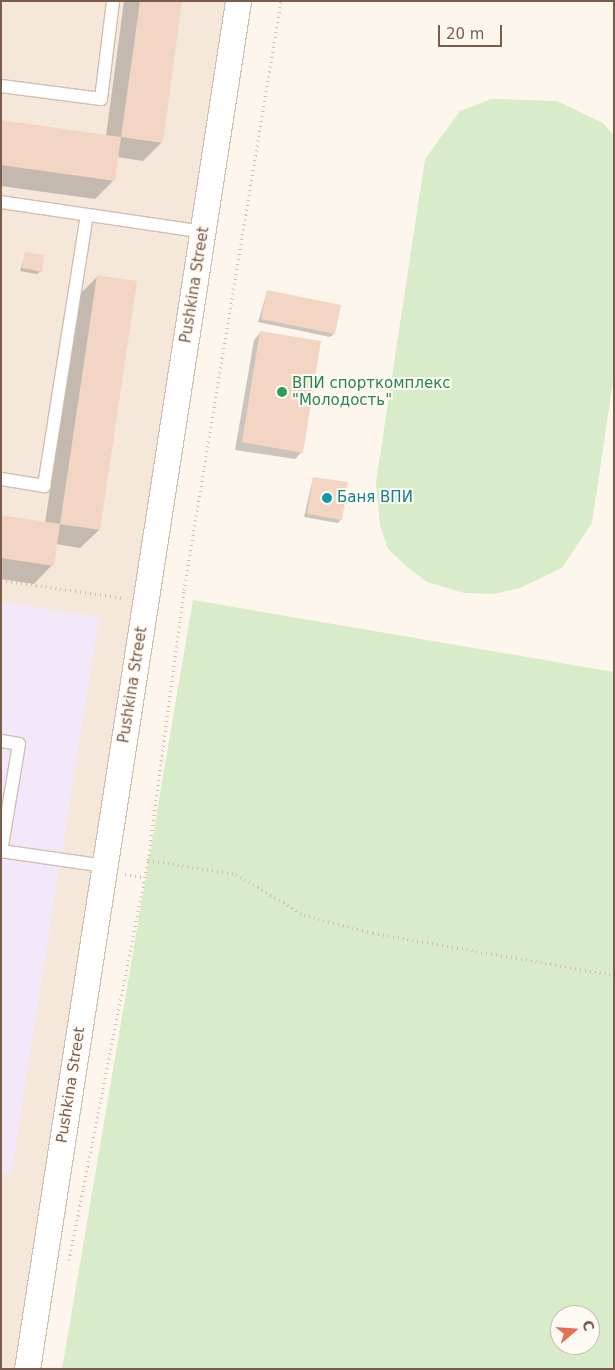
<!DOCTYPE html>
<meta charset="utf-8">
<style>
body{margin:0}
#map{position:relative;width:615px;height:1370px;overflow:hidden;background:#fdf6ec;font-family:"DejaVu Sans",sans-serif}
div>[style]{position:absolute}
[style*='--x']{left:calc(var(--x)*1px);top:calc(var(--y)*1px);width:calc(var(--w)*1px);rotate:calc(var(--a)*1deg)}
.residential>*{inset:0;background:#f5e8da}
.education>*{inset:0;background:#f3e8fa}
.green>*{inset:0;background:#d8ecc9}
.shadow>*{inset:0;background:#0003}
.building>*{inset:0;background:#f3d5c3}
.path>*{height:3px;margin-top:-1.5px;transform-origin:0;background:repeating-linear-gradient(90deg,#d9b8a5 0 1px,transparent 0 5px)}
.roads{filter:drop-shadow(1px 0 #d1beb0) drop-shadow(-1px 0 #d1beb0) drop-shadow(0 1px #d1beb0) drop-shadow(0 -1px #d1beb0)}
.lane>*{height:12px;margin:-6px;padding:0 6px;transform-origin:6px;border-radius:6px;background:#fff}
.street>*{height:25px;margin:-12.5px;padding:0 12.5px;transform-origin:12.5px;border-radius:12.5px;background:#fff}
.dots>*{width:14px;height:14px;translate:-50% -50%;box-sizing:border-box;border:2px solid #fffaf3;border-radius:50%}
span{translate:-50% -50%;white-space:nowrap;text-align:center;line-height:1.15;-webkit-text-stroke:4px #fffaf3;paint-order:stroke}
.street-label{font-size:15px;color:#7a5c4d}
.leisure-label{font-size:15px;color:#27864d}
.left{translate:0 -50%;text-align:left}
.culture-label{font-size:15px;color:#0d838f}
.frame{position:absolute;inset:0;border:2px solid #7a5c4d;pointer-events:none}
.north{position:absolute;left:550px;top:1305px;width:50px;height:50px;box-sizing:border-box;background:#fffaf3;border:1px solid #cabbb1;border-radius:50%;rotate:72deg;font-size:14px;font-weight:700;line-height:20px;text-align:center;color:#7a5c4d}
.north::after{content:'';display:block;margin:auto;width:18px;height:22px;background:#e76f51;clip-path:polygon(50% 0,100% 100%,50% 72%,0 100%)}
.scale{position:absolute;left:438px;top:25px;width:64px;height:22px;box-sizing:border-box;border:2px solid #7a5c4d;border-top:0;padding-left:6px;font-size:15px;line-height:18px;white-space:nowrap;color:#7a5c4d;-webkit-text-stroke:4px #fffaf3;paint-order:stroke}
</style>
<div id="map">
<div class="residential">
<i style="clip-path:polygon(1px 1px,229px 1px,16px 1369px,1px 1369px)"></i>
</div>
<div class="education">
<i style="clip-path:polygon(1px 602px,99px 617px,11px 1174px,1px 1173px)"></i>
</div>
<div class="green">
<i style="clip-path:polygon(491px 99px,557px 101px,603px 123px,614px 136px,614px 375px,592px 523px,562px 568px,520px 588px,493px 594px,464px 593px,427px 582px,406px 566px,388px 549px,380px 525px,376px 482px,425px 159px,460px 111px)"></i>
<i style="clip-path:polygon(evenodd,193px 600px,614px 672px,614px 1369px,62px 1369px,193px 600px,560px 1315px,590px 1315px,590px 1345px,560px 1345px,560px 1315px)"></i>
</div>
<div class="shadow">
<i style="clip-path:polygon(124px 1px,181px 1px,162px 142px,143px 161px,117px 157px,114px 180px,95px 199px,1px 186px,1px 122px,106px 136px)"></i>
<i style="clip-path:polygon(26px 253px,41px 271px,37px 274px,20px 271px)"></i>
<i style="clip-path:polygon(97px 277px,99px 530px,80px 548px,56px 544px,52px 565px,34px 584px,1px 579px,1px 517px,45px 523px,79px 295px)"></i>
<i style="clip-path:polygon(267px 292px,334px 334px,330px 337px,258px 322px)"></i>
<i style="clip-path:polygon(261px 332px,302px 452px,295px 459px,235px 450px,254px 340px)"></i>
<i style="clip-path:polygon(313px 478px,341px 519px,338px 523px,304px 517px)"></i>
</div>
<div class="building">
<i style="clip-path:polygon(140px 1px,182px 1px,163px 143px,121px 137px)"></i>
<i style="clip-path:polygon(1px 120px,121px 137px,115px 181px,1px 165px)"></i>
<i style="clip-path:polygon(25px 252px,44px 255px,42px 272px,22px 268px)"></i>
<i style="clip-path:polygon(97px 275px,137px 281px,100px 530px,60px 524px)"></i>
<i style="clip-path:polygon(267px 290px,341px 305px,335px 334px,261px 319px)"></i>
<i style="clip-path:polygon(260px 331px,321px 341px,303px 453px,242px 442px)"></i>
<i style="clip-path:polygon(313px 477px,348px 482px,342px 520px,307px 514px)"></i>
<i style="clip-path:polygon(1px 515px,60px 524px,54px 566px,1px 558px)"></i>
</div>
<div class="path">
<i style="--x:1;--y:580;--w:124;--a:8.3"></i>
<i style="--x:148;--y:860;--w:89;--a:9"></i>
<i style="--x:236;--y:874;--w:79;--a:31.1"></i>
<i style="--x:304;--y:915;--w:71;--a:14.6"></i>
<i style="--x:373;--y:933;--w:245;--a:9.9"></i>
<i style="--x:125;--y:874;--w:19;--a:9"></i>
<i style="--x:69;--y:1260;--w:408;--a:-78.8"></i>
<i style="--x:148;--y:860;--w:272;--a:-82.4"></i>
<i style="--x:184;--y:590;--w:597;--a:-80.65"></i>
</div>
<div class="roads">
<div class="lane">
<i style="--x:1;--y:86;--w:101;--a:7.4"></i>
<i style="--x:101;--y:99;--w:99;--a:-83"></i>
<i style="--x:1;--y:202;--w:204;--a:8.4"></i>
<i style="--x:1;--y:479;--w:44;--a:9.2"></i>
<i style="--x:44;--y:486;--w:273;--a:-81"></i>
<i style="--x:1;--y:741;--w:18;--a:9"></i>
<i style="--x:19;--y:744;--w:109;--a:99.5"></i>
<i style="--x:1;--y:851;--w:105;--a:8.2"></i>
</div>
<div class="street">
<i style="--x:27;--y:1369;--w:1384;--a:-81.23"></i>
</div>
</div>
<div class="dots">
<i style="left:282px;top:392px;background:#2e9e5b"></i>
<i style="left:327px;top:498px;background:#0f9aa8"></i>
</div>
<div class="street-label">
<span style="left:195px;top:285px;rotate:-81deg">Pushkina Street</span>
<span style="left:133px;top:685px;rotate:-81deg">Pushkina Street</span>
<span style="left:71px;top:1085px;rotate:-81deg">Pushkina Street</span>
</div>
<div class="leisure-label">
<span class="left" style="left:292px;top:392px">ВПИ спорткомплекс<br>"Молодость"</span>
</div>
<div class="culture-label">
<span class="left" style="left:337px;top:498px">Баня ВПИ</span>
</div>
<div class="frame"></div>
<div class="north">С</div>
<div class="scale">20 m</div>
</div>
